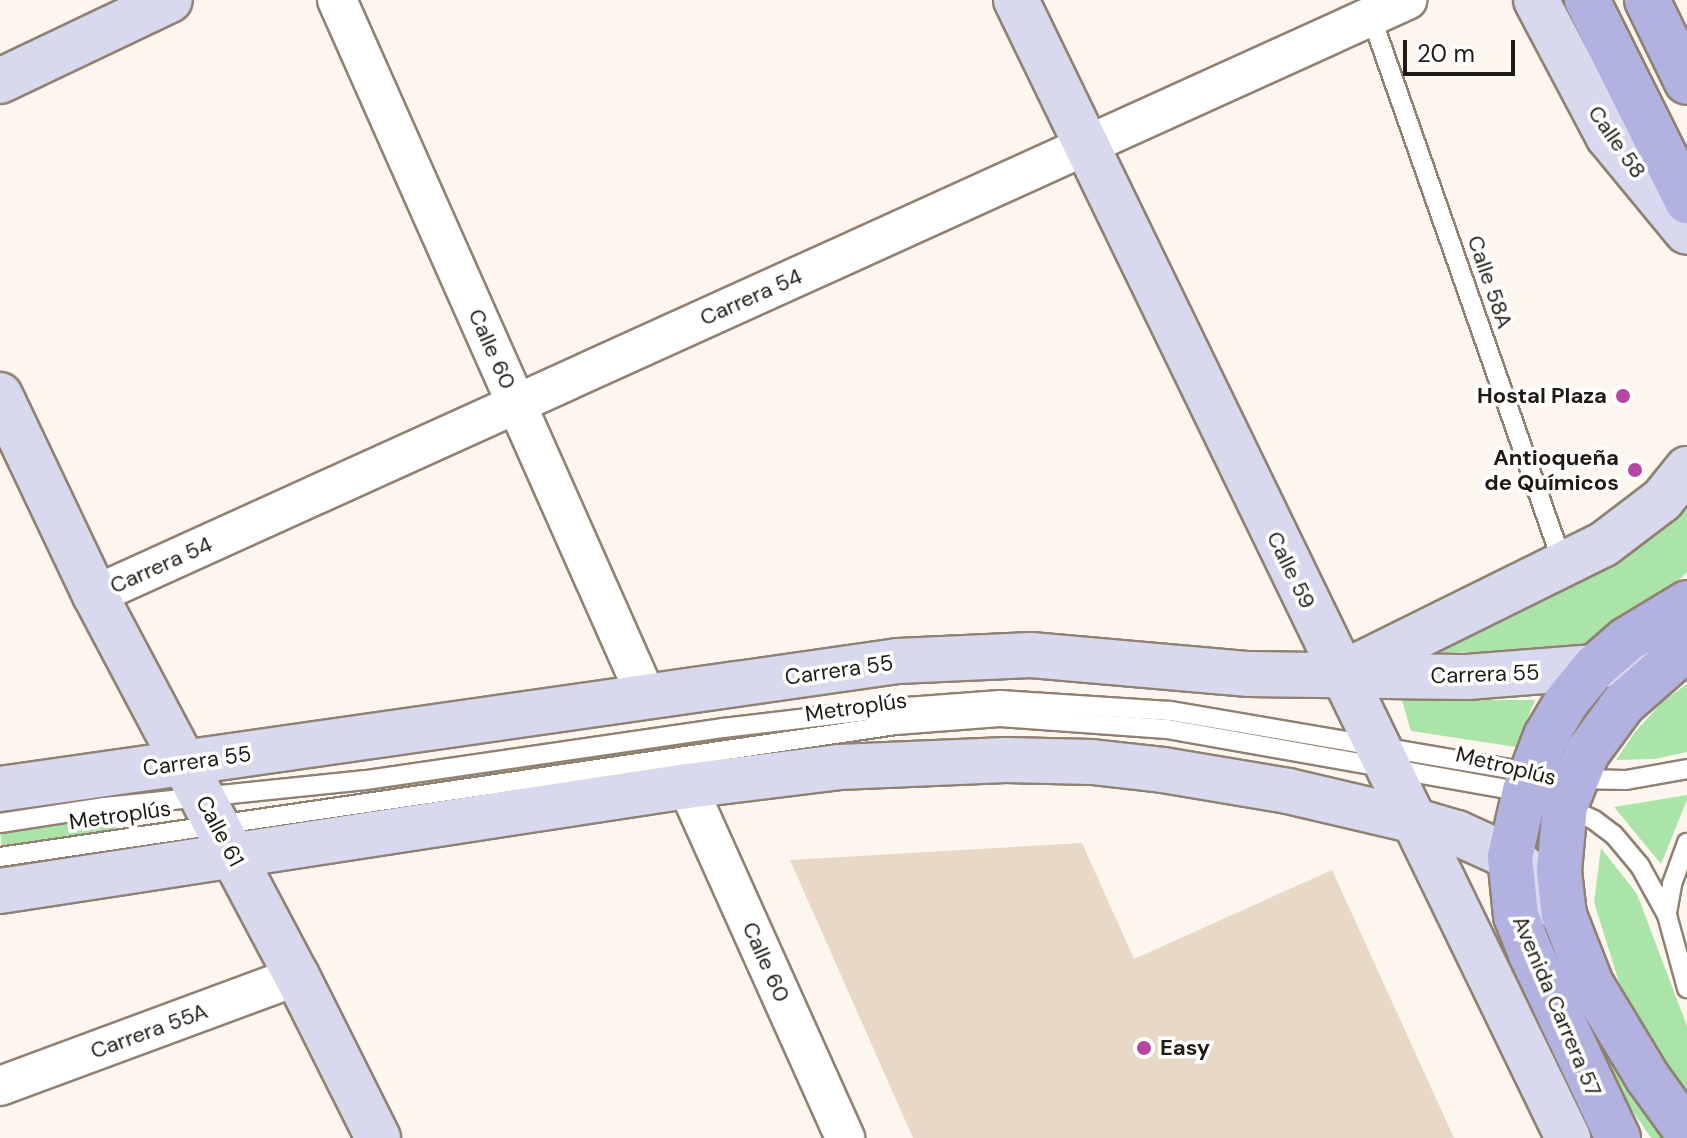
<!DOCTYPE html>
<meta charset="utf-8">
<style>
body{margin:0}
#map{position:relative;width:1687px;height:1138px;overflow:hidden;background:#fdf6ef;font-family:"DM Sans",sans-serif}
div>[style]{position:absolute}
[style*='--x']{left:calc(var(--x)*1px);top:calc(var(--y)*1px);width:calc(var(--w)*1px);rotate:calc(var(--a)*1deg)}
.green>*{inset:0;background:#aae4a9}
.building>*{inset:0;background:#e8d8c6}
.roads{filter:drop-shadow(2px 0 #908171) drop-shadow(-2px 0 #908171) drop-shadow(0 2px #908171) drop-shadow(0 -2px #908171)}
.lane>*{height:18px;margin:-9px;padding:0 9px;transform-origin:9px;border-radius:9px;background:#fff}
.street>*{height:38px;margin:-19px;padding:0 19px;transform-origin:19px;border-radius:19px;background:#fff}
.secondary>*{height:44px;margin:-22px;padding:0 22px;transform-origin:22px;border-radius:22px;background:#d8d8ef}
.primary>*{height:44px;margin:-22px;padding:0 22px;transform-origin:22px;border-radius:22px;background:#b1b2df}
.dots>*{width:22px;height:22px;translate:-50% -50%;box-sizing:border-box;border:4px solid #fff;border-radius:50%}
span{translate:-50% -50%;white-space:nowrap;text-align:center;line-height:1.15;-webkit-text-stroke:7px #fff;paint-order:stroke}
.street-label{font-size:22px;color:#1f1a13}
.poi-label{font-size:22px;color:#1f1a13;font-weight:700}
.right{translate:-100% -50%;text-align:right}
.left{translate:0 -50%;text-align:left}
.scale{position:absolute;left:1403px;top:40px;width:112px;height:36px;box-sizing:border-box;border:4px solid #1f1a13;border-top:0;padding-left:10px;font-size:24px;line-height:28px;white-space:nowrap;color:#1f1a13;-webkit-text-stroke:6px #fff;paint-order:stroke}
</style>
<div id="map">
<div class="green">
<i style="clip-path:polygon(1687px 494px,1687px 572px,1665px 594px,1584px 652px,1411px 652px)"></i>
<i style="clip-path:polygon(1687px 684px,1687px 752px,1655px 759px,1616px 760px,1635px 732px,1662px 702px)"></i>
<i style="clip-path:polygon(1402px 700px,1535px 700px,1516px 747px,1411px 731px)"></i>
<i style="clip-path:polygon(1687px 795px,1687px 800px,1661px 864px,1614px 807px)"></i>
<i style="clip-path:polygon(113px 815px,116px 831px,2px 847px,0 831px)"></i>
<i style="clip-path:polygon(1601px 848px,1637px 894px,1687px 1026px,1687px 1108px,1619px 982px,1594px 902px)"></i>
<i style="clip-path:polygon(1578px 1009px,1612px 1062px,1665px 1138px,1651px 1138px,1604px 1069px)"></i>
</div>
<div class="building">
<i style="clip-path:polygon(1082px 843px,1134px 959px,1332px 870px,1454px 1138px,913px 1138px,790px 860px)"></i>
</div>
<div class="roads">
<div class="lane">
<i style="--x:1371;--y:16;--w:581;--a:70.69"></i>
<i style="--x:1575;--y:779;--w:51;--a:1.1"></i>
<i style="--x:1626;--y:780;--w:62;--a:-10.2"></i>
<i style="--x:1564;--y:806;--w:33;--a:25"></i>
<i style="--x:1594;--y:820;--w:25;--a:37"></i>
<i style="--x:1614;--y:835;--w:40;--a:50"></i>
<i style="--x:1640;--y:866;--w:56;--a:61.1"></i>
<i style="--x:1667;--y:915;--w:76;--a:74.7"></i>
<i style="--x:0;--y:823;--w:106;--a:-8.7"></i>
<i style="--x:105;--y:807;--w:262;--a:-5.9"></i>
<i style="--x:366;--y:780;--w:361;--a:-8.3"></i>
<i style="--x:723;--y:728;--w:171;--a:-6.7"></i>
<i style="--x:893;--y:708;--w:107;--a:-4.3"></i>
<i style="--x:1000;--y:700;--w:170;--a:3.7"></i>
<i style="--x:1170;--y:711;--w:369;--a:9.7"></i>
<i style="--x:0;--y:857;--w:906;--a:-8.38"></i>
<i style="--x:896;--y:725;--w:104;--a:-4.4"></i>
<i style="--x:1000;--y:717;--w:167;--a:4.1"></i>
<i style="--x:1167;--y:729;--w:364;--a:10"></i>
<i style="--x:1667;--y:913;--w:29;--a:-80"></i>
<i style="--x:1672;--y:884;--w:44;--a:-69.9"></i>
</div>
<div class="street">
<i style="--x:337;--y:0;--w:764;--a:66.05"></i>
<i style="--x:95;--y:595;--w:1441;--a:-24.39"></i>
<i style="--x:687;--y:786;--w:386;--a:65.8"></i>
<i style="--x:0;--y:1086;--w:317;--a:-20.3"></i>
</div>
<div class="secondary">
<i style="--x:1016;--y:0;--w:1265;--a:64.12"></i>
<i style="--x:1536;--y:0;--w:154;--a:62.1"></i>
<i style="--x:1608;--y:136;--w:124;--a:50.5"></i>
<i style="--x:0;--y:81;--w:188;--a:-25.5"></i>
<i style="--x:0;--y:395;--w:221;--a:64.6"></i>
<i style="--x:95;--y:595;--w:431;--a:62.1"></i>
<i style="--x:297;--y:976;--w:181;--a:63.4"></i>
<i style="--x:1345;--y:672;--w:289;--a:-26.3"></i>
<i style="--x:1604;--y:544;--w:73;--a:-37.2"></i>
<i style="--x:1662;--y:500;--w:40;--a:-51"></i>
<i style="--x:0;--y:789;--w:907;--a:-8.11"></i>
<i style="--x:898;--y:661;--w:133;--a:-2.6"></i>
<i style="--x:1031;--y:655;--w:219;--a:5"></i>
<i style="--x:1249;--y:674;--w:218;--a:0.8"></i>
<i style="--x:1467;--y:677;--w:128;--a:-4.5"></i>
<i style="--x:1595;--y:667;--w:89;--a:-11.1"></i>
<i style="--x:1682;--y:650;--w:11;--a:-63"></i>
<i style="--x:0;--y:891;--w:695;--a:-8.69"></i>
<i style="--x:687;--y:786;--w:153;--a:-7.1"></i>
<i style="--x:839;--y:767;--w:167;--a:-2.4"></i>
<i style="--x:1006;--y:760;--w:86;--a:1.3"></i>
<i style="--x:1092;--y:762;--w:71;--a:6.4"></i>
<i style="--x:1163;--y:770;--w:127;--a:9.5"></i>
<i style="--x:1288;--y:791;--w:127;--a:13.2"></i>
<i style="--x:1412;--y:820;--w:47;--a:16.1"></i>
<i style="--x:1457;--y:833;--w:58;--a:24.4"></i>
<i style="--x:1510;--y:857;--w:27;--a:39"></i>
<i style="--x:1531;--y:874;--w:53;--a:51.2"></i>
</div>
<div class="primary">
<i style="--x:1587;--y:0;--w:225;--a:63.5"></i>
<i style="--x:1647;--y:0;--w:91;--a:64"></i>
<i style="--x:1687;--y:648;--w:85;--a:138.8"></i>
<i style="--x:1623;--y:704;--w:61;--a:126.3"></i>
<i style="--x:1587;--y:753;--w:57;--a:112.5"></i>
<i style="--x:1565;--y:806;--w:65;--a:95.3"></i>
<i style="--x:1559;--y:871;--w:44;--a:83.5"></i>
<i style="--x:1564;--y:915;--w:74;--a:68.6"></i>
<i style="--x:1591;--y:984;--w:110;--a:58.8"></i>
<i style="--x:1648;--y:1078;--w:67;--a:54.2"></i>
<i style="--x:1618;--y:1138;--w:204;--a:-115.3"></i>
<i style="--x:1531;--y:954;--w:41;--a:-111.5"></i>
<i style="--x:1516;--y:916;--w:59;--a:-95.8"></i>
<i style="--x:1510;--y:857;--w:68;--a:-77.2"></i>
<i style="--x:1525;--y:791;--w:59;--a:-69.1"></i>
<i style="--x:1546;--y:736;--w:41;--a:-59"></i>
<i style="--x:1567;--y:701;--w:44;--a:-50.5"></i>
<i style="--x:1595;--y:667;--w:41;--a:-41.1"></i>
<i style="--x:1626;--y:640;--w:71;--a:-31.2"></i>
</div>
</div>
<div class="dots">
<i style="left:1623px;top:396px;background:#b746a2"></i>
<i style="left:1635px;top:470px;background:#b746a2"></i>
<i style="left:1144px;top:1048px;background:#b746a2"></i>
</div>
<div class="street-label">
<span style="left:1617px;top:142px;rotate:55deg">Calle 58</span>
<span style="left:1490px;top:282px;rotate:71deg">Calle 58A</span>
<span style="left:751px;top:297px;rotate:-24deg">Carrera 54</span>
<span style="left:492px;top:349px;rotate:66deg">Calle 60</span>
<span style="left:161px;top:565px;rotate:-24deg">Carrera 54</span>
<span style="left:1291px;top:570px;rotate:64deg">Calle 59</span>
<span style="left:839px;top:670px;rotate:-8deg">Carrera 55</span>
<span style="left:1485px;top:674px;rotate:-2deg">Carrera 55</span>
<span style="left:856px;top:707px;rotate:-8deg">Metroplús</span>
<span style="left:197px;top:761px;rotate:-8deg">Carrera 55</span>
<span style="left:1506px;top:766px;rotate:14deg">Metroplús</span>
<span style="left:120px;top:815px;rotate:-8deg">Metroplús</span>
<span style="left:220px;top:831px;rotate:62deg">Calle 61</span>
<span style="left:766px;top:962px;rotate:66deg">Calle 60</span>
<span style="left:1557px;top:1006px;rotate:67deg">Avenida Carrera 57</span>
<span style="left:149px;top:1031px;rotate:-20deg">Carrera 55A</span>
</div>
<div class="poi-label">
<span class="right" style="left:1607px;top:396px">Hostal Plaza</span>
<span class="right" style="left:1619px;top:470px">Antioqueña<br>de Químicos</span>
<span class="left" style="left:1160px;top:1048px">Easy</span>
</div>
<div class="scale">20 m</div>
</div>
